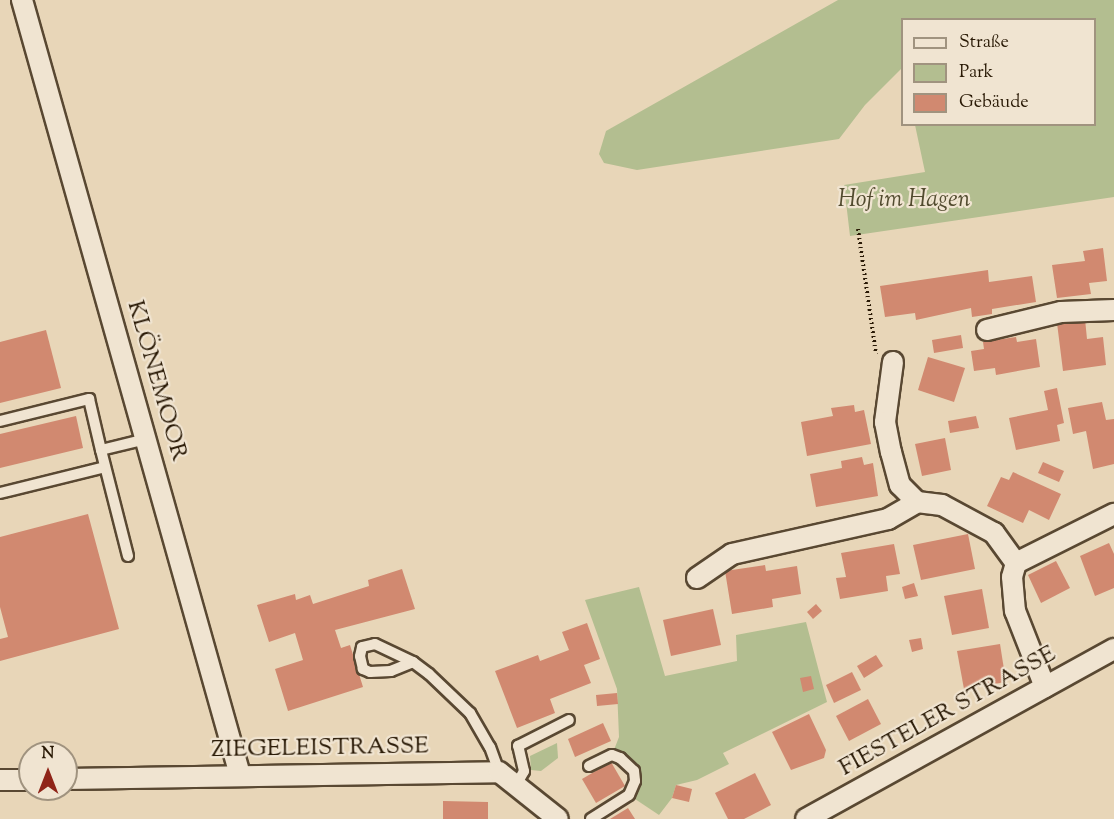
<!DOCTYPE html>
<meta charset="utf-8">
<style>
body{margin:0}
#map{position:relative;width:1114px;height:819px;overflow:hidden;background:#e8d6b8;font-family:"Sorts Mill Goudy",serif}
div>[style]{position:absolute}
[style*='--x']{left:calc(var(--x)*1px);top:calc(var(--y)*1px);width:calc(var(--w)*1px);rotate:calc(var(--a)*1deg)}
.green>*{inset:0;background:#b3be90}
.building>*{inset:0;background:#d18970}
.path>*{height:4px;margin-top:-2px;transform-origin:0;background:repeating-linear-gradient(90deg,#291905 0 1.5px,transparent 0 4.5px)}
.roads{filter:drop-shadow(2px 0 #594832) drop-shadow(-2px 0 #594832) drop-shadow(0 2px #594832) drop-shadow(0 -2px #594832)}
.lane>*{height:10px;margin:-5px;padding:0 5px;transform-origin:5px;border-radius:5px;background:#f0e4d1}
.street>*{height:20px;margin:-10px;padding:0 10px;transform-origin:10px;border-radius:10px;background:#f0e4d1}
span{translate:-50% -50%;white-space:nowrap;text-align:center;line-height:1.15;-webkit-text-stroke:4.5px #f0e4d1;paint-order:stroke}
.park-label{font-size:24px;color:#524b2f;font-style:italic}
.street-label{font-size:24px;color:#291905}
.legend{position:absolute;left:901px;top:18px;width:195px;height:108px;box-sizing:border-box;background:#f0e4d1;border:2px solid #a0937f;margin:0;padding:8px 10px;list-style:none;font-size:18px;color:#291905}
.legend li{display:flex;align-items:center;gap:12px;height:30px}
.legend b{width:30px;border:2px solid #a0937f}
.north{position:absolute;left:18px;top:741px;width:60px;height:60px;box-sizing:border-box;background:#f0e4d1;border:2px solid #a0937f;border-radius:50%;rotate:0deg;font-size:16px;font-weight:700;line-height:24px;text-align:center;color:#291905}
.north::after{content:'';display:block;margin:auto;width:21px;height:27px;background:#8f2418;clip-path:polygon(50% 0,100% 100%,50% 72%,0 100%)}
</style>
<div id="map">
<div class="green">
<i style="clip-path:polygon(838px 0,1114px 0,1114px 197px,850px 236px,844px 185px,925px 172px,915px 125px,1094px 124px,1094px 20px,902px 20px,902px 68px,865px 105px,839px 139px,637px 170px,604px 163px,599px 154px,606px 131px)"></i>
<i style="clip-path:polygon(639px 587px,665px 676px,737px 661px,736px 635px,806px 622px,827px 702px,723px 753px,729px 764px,697px 780px,676px 785px,672px 798px,659px 815px,629px 795px,634px 771px,612px 755px,619px 737px,617px 689px,585px 600px)"></i>
<i style="clip-path:polygon(557px 743px,558px 758px,541px 771px,531px 770px,530px 756px)"></i>
</div>
<div class="building">
<i style="clip-path:polygon(1103px 248px,1107px 281px,1089px 283px,1091px 294px,1057px 298px,1052px 265px,1085px 261px,1083px 251px)"></i>
<i style="clip-path:polygon(988px 270px,989px 282px,1032px 276px,1036px 302px,992px 309px,992px 314px,972px 317px,971px 308px,916px 320px,915px 313px,885px 317px,880px 286px)"></i>
<i style="clip-path:polygon(1085px 319px,1087px 339px,1103px 337px,1106px 365px,1063px 371px,1057px 323px)"></i>
<i style="clip-path:polygon(46px 330px,61px 388px,0 403px,0 342px)"></i>
<i style="clip-path:polygon(961px 335px,963px 348px,934px 353px,932px 340px)"></i>
<i style="clip-path:polygon(1016px 337px,1017px 342px,1036px 339px,1040px 367px,996px 375px,995px 368px,974px 371px,971px 351px,984px 349px,983px 342px)"></i>
<i style="clip-path:polygon(928px 357px,965px 368px,954px 402px,918px 390px)"></i>
<i style="clip-path:polygon(1057px 388px,1064px 423px,1057px 425px,1060px 441px,1016px 450px,1009px 418px,1048px 410px,1044px 391px)"></i>
<i style="clip-path:polygon(1102px 402px,1106px 420px,1114px 419px,1114px 464px,1093px 469px,1086px 431px,1073px 434px,1068px 408px)"></i>
<i style="clip-path:polygon(854px 405px,855px 412px,864px 410px,871px 444px,807px 456px,801px 422px,833px 416px,831px 408px)"></i>
<i style="clip-path:polygon(76px 416px,83px 448px,0 468px,0 434px)"></i>
<i style="clip-path:polygon(976px 416px,979px 428px,950px 433px,948px 421px)"></i>
<i style="clip-path:polygon(945px 438px,951px 470px,922px 476px,915px 444px)"></i>
<i style="clip-path:polygon(862px 457px,864px 465px,873px 463px,878px 496px,816px 507px,810px 474px,842px 468px,841px 461px)"></i>
<i style="clip-path:polygon(1043px 462px,1064px 471px,1059px 482px,1038px 473px)"></i>
<i style="clip-path:polygon(1013px 472px,1061px 494px,1049px 520px,1029px 510px,1023px 523px,987px 506px,1001px 477px,1009px 480px)"></i>
<i style="clip-path:polygon(88px 514px,119px 629px,0 661px,0 639px,8px 637px,0 607px,0 537px)"></i>
<i style="clip-path:polygon(968px 534px,975px 569px,921px 580px,913px 545px)"></i>
<i style="clip-path:polygon(1109px 543px,1114px 554px,1114px 588px,1095px 596px,1080px 556px)"></i>
<i style="clip-path:polygon(894px 544px,900px 574px,886px 576px,888px 591px,840px 599px,836px 578px,846px 577px,841px 553px)"></i>
<i style="clip-path:polygon(1056px 561px,1070px 588px,1041px 603px,1028px 575px)"></i>
<i style="clip-path:polygon(765px 565px,766px 571px,797px 566px,801px 594px,772px 599px,773px 607px,732px 614px,725px 571px)"></i>
<i style="clip-path:polygon(402px 569px,415px 609px,335px 630px,341px 648px,350px 645px,363px 687px,288px 711px,275px 669px,303px 660px,295px 633px,269px 642px,257px 605px,295px 594px,296px 600px,310px 595px,313px 604px,369px 586px,368px 580px)"></i>
<i style="clip-path:polygon(914px 583px,918px 596px,905px 599px,902px 587px)"></i>
<i style="clip-path:polygon(982px 589px,989px 628px,952px 635px,944px 596px)"></i>
<i style="clip-path:polygon(816px 604px,822px 611px,813px 619px,807px 612px)"></i>
<i style="clip-path:polygon(713px 609px,721px 645px,671px 656px,663px 620px)"></i>
<i style="clip-path:polygon(587px 623px,600px 659px,584px 665px,591px 683px,550px 699px,555px 713px,517px 728px,495px 671px,538px 655px,540px 661px,569px 650px,562px 632px)"></i>
<i style="clip-path:polygon(921px 638px,923px 649px,912px 652px,909px 640px)"></i>
<i style="clip-path:polygon(1000px 644px,1006px 682px,964px 689px,957px 651px)"></i>
<i style="clip-path:polygon(876px 655px,883px 666px,864px 678px,857px 666px)"></i>
<i style="clip-path:polygon(852px 672px,861px 690px,834px 703px,826px 685px)"></i>
<i style="clip-path:polygon(811px 676px,814px 689px,803px 692px,800px 678px)"></i>
<i style="clip-path:polygon(617px 693px,618px 704px,597px 706px,596px 695px)"></i>
<i style="clip-path:polygon(868px 699px,881px 724px,849px 741px,836px 716px)"></i>
<i style="clip-path:polygon(809px 714px,826px 750px,824px 758px,791px 770px,772px 732px)"></i>
<i style="clip-path:polygon(603px 723px,611px 741px,575px 757px,568px 739px)"></i>
<i style="clip-path:polygon(611px 762px,625px 786px,596px 803px,582px 779px)"></i>
<i style="clip-path:polygon(755px 773px,771px 805px,744px 819px,728px 819px,715px 793px)"></i>
<i style="clip-path:polygon(676px 785px,692px 789px,689px 802px,672px 798px)"></i>
<i style="clip-path:polygon(443px 801px,488px 802px,488px 819px,443px 819px)"></i>
<i style="clip-path:polygon(628px 808px,635px 819px,610px 819px)"></i>
</div>
<div class="path">
<i style="--x:858;--y:229;--w:126;--a:81.8"></i>
</div>
<div class="roads">
<div class="lane">
<i style="--x:0;--y:421;--w:92;--a:-13.9"></i>
<i style="--x:89;--y:399;--w:52;--a:76.8"></i>
<i style="--x:0;--y:493;--w:108;--a:-13.9"></i>
<i style="--x:128;--y:556;--w:109;--a:-104.3"></i>
<i style="--x:101;--y:450;--w:46;--a:-13.7"></i>
<i style="--x:413;--y:662;--w:24;--a:158"></i>
<i style="--x:391;--y:671;--w:21;--a:177"></i>
<i style="--x:370;--y:672;--w:8;--a:-157"></i>
<i style="--x:363;--y:669;--w:13;--a:-103"></i>
<i style="--x:360;--y:656;--w:9;--a:-77"></i>
<i style="--x:362;--y:647;--w:13;--a:-13"></i>
<i style="--x:375;--y:644;--w:42;--a:25.3"></i>
<i style="--x:413;--y:662;--w:20;--a:37"></i>
<i style="--x:429;--y:674;--w:57;--a:43.6"></i>
<i style="--x:470;--y:713;--w:39;--a:60"></i>
<i style="--x:490;--y:747;--w:27;--a:70"></i>
<i style="--x:589;--y:766;--w:25;--a:-26"></i>
<i style="--x:612;--y:755;--w:9;--a:21"></i>
<i style="--x:620;--y:758;--w:19;--a:43"></i>
<i style="--x:634;--y:771;--w:10;--a:84"></i>
<i style="--x:635;--y:781;--w:15;--a:113"></i>
<i style="--x:629;--y:795;--w:45;--a:147.7"></i>
<i style="--x:516;--y:785;--w:16;--a:-60"></i>
<i style="--x:524;--y:771;--w:26;--a:-103"></i>
<i style="--x:518;--y:746;--w:57;--a:-27"></i>
</div>
<div class="street">
<i style="--x:22;--y:0;--w:805;--a:74.29"></i>
<i style="--x:987;--y:330;--w:76;--a:-13.7"></i>
<i style="--x:1061;--y:312;--w:53;--a:-2.2"></i>
<i style="--x:893;--y:362;--w:61;--a:97.6"></i>
<i style="--x:885;--y:422;--w:31;--a:79"></i>
<i style="--x:891;--y:452;--w:34;--a:75"></i>
<i style="--x:900;--y:485;--w:24;--a:45"></i>
<i style="--x:697;--y:578;--w:42;--a:-34.4"></i>
<i style="--x:732;--y:554;--w:160;--a:-12.6"></i>
<i style="--x:888;--y:519;--w:34;--a:-30"></i>
<i style="--x:917;--y:502;--w:25;--a:7"></i>
<i style="--x:942;--y:505;--w:59;--a:28.3"></i>
<i style="--x:994;--y:533;--w:37;--a:54"></i>
<i style="--x:1045;--y:687;--w:82;--a:-111.5"></i>
<i style="--x:1015;--y:611;--w:34;--a:-95"></i>
<i style="--x:1012;--y:577;--w:15;--a:-74"></i>
<i style="--x:1016;--y:563;--w:110;--a:-26.6"></i>
<i style="--x:66;--y:779;--w:433;--a:-0.9"></i>
<i style="--x:499;--y:772;--w:75;--a:38.5"></i>
<i style="--x:0;--y:780;--w:30;--a:0"></i>
<i style="--x:806;--y:819;--w:352;--a:-28.9"></i>
</div>
</div>
<div class="park-label">
<span style="left:904px;top:201px">Hof im Hagen</span>
</div>
<div class="street-label">
<span style="left:156px;top:381px;rotate:74deg">KLÖNEMOOR</span>
<span style="left:948px;top:712px;rotate:-29deg">FIESTELER STRASSE</span>
<span style="left:320px;top:749px;rotate:-1deg">ZIEGELEISTRASSE</span>
</div>
<ul class="legend">
<li><b style="height:8px;background:#f0e4d1"></b>Straße</li>
<li><b style="height:16px;background:#b3be90"></b>Park</li>
<li><b style="height:16px;background:#d18970"></b>Gebäude</li>
</ul>
<div class="north">N</div>
</div>
